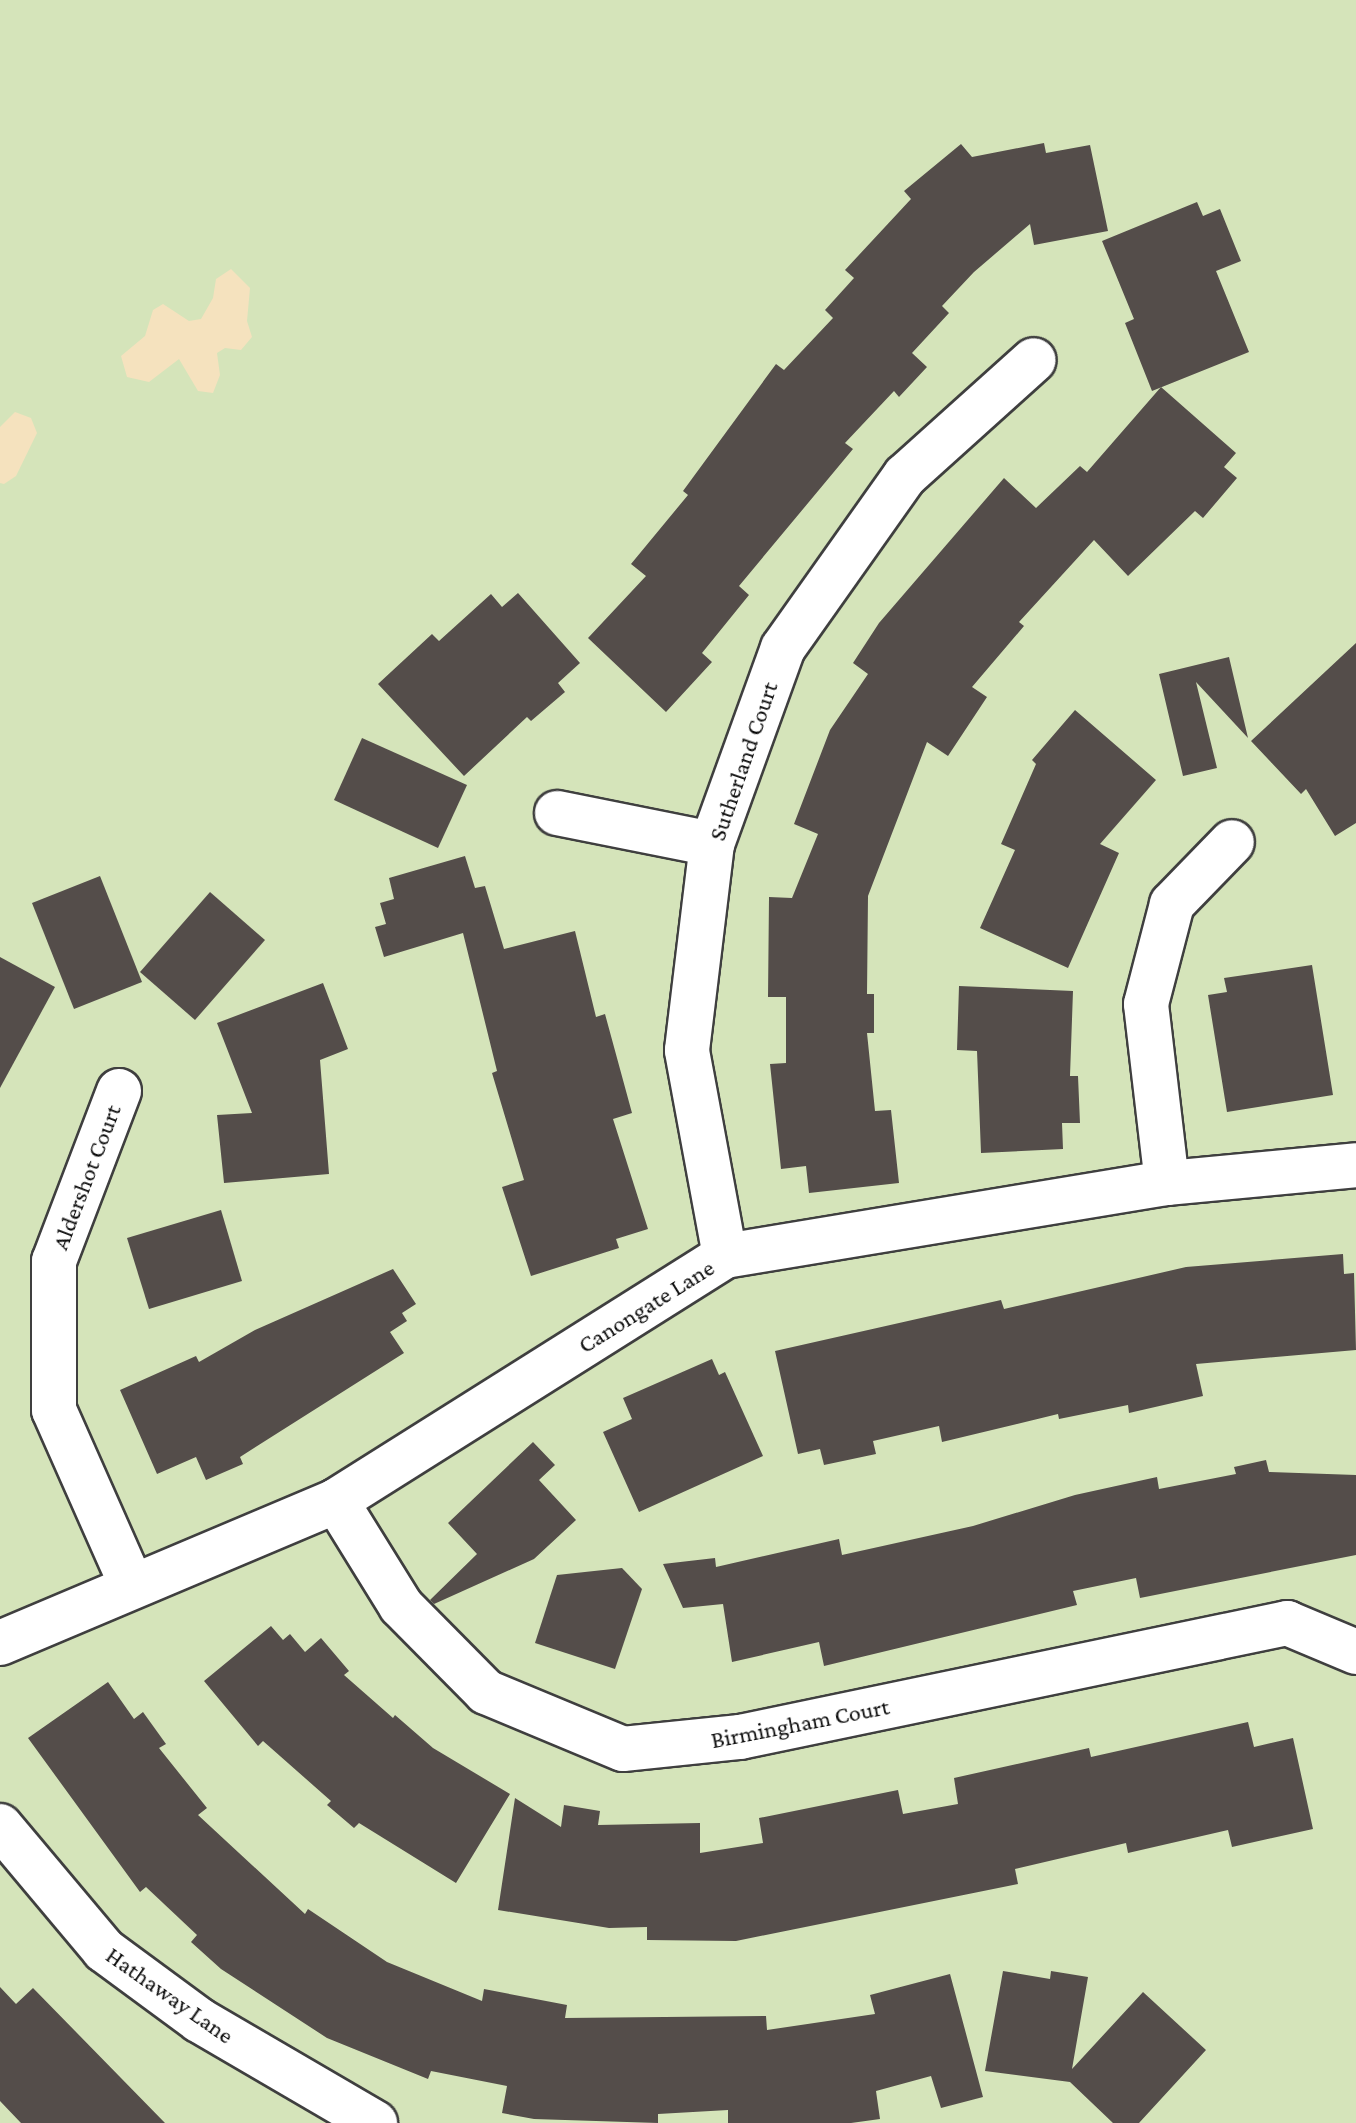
<!DOCTYPE html>
<style>
body{margin:0}
#map{position:relative;width:1356px;height:2123px;overflow:hidden;background:#fdf8ed;font-family:"Crimson Pro",serif}
div>[style]{position:absolute}
[style*='--x']{left:calc(var(--x)*1px);top:calc(var(--y)*1px);width:calc(var(--w)*1px);rotate:calc(var(--a)*1deg)}
.green>*{inset:0;background:#d5e4ba}
.sand>*{inset:0;background:#f5e2be}
.building>*{inset:0;background:#544d4a}
.roads{filter:drop-shadow(2px 0 #3f3f3f) drop-shadow(-2px 0 #3f3f3f) drop-shadow(0 2px #3f3f3f) drop-shadow(0 -2px #3f3f3f)}
.minor>*{height:44px;margin:-22px;padding:0 22px;transform-origin:22px;border-radius:22px;background:#fff}
span{translate:-50% -50%;white-space:nowrap;text-align:center;line-height:1.15;-webkit-text-stroke:8px #fff;paint-order:stroke}
.street-label{font-size:24px;color:#0c0c0c}
</style>
<div id="map">
<div class="green">
<i style="clip-path:polygon(0 0,1356px 0,1356px 2123px,0 2123px)"></i>
</div>
<div class="sand">
<i style="clip-path:polygon(231px 269px,250px 288px,247px 321px,252px 337px,241px 350px,225px 348px,217px 353px,220px 375px,213px 393px,198px 391px,179px 359px,149px 382px,127px 377px,121px 356px,145px 336px,153px 310px,163px 304px,189px 321px,201px 319px,213px 298px,216px 279px)"></i>
<i style="clip-path:polygon(15px 412px,31px 418px,37px 433px,16px 476px,4px 484px,0 483px,0 427px)"></i>
</div>
<div class="building">
<i style="clip-path:polygon(1044px 143px,1046px 153px,1090px 145px,1108px 231px,1034px 245px,1030px 224px,974px 272px,942px 306px,949px 313px,912px 353px,927px 367px,899px 397px,894px 391px,845px 443px,853px 449px,739px 586px,749px 595px,702px 653px,712px 662px,666px 712px,588px 638px,646px 576px,631px 564px,688px 495px,683px 491px,776px 364px,784px 370px,833px 318px,825px 310px,854px 278px,845px 270px,911px 199px,904px 191px,961px 144px,972px 157px)"></i>
<i style="clip-path:polygon(1197px 202px,1203px 216px,1220px 209px,1241px 261px,1216px 271px,1249px 352px,1152px 391px,1125px 323px,1134px 319px,1102px 241px)"></i>
<i style="clip-path:polygon(1161px 387px,1236px 453px,1224px 467px,1237px 478px,1203px 518px,1195px 511px,1128px 576px,1094px 540px,1019px 622px,1024px 626px,972px 687px,987px 697px,948px 756px,927px 742px,868px 896px,867px 994px,874px 994px,874px 1033px,867px 1033px,875px 1111px,891px 1110px,899px 1183px,809px 1193px,806px 1166px,781px 1169px,770px 1064px,786px 1063px,786px 997px,768px 997px,769px 897px,792px 898px,818px 834px,794px 824px,830px 730px,868px 674px,853px 663px,879px 623px,1004px 478px,1036px 508px,1080px 466px,1087px 472px)"></i>
<i style="clip-path:polygon(518px 593px,580px 663px,558px 683px,565px 692px,531px 721px,527px 717px,464px 776px,378px 684px,432px 634px,439px 641px,491px 594px,502px 607px)"></i>
<i style="clip-path:polygon(1356px 643px,1356px 823px,1335px 836px,1306px 789px,1301px 794px,1251px 741px)"></i>
<i style="clip-path:polygon(1229px 657px,1248px 738px,1196px 682px,1217px 768px,1183px 776px,1159px 674px)"></i>
<i style="clip-path:polygon(1075px 710px,1156px 780px,1100px 844px,1119px 853px,1068px 968px,980px 928px,1015px 850px,1001px 844px,1036px 764px,1032px 760px)"></i>
<i style="clip-path:polygon(362px 738px,467px 785px,438px 848px,334px 800px)"></i>
<i style="clip-path:polygon(465px 856px,475px 888px,485px 886px,504px 949px,575px 931px,596px 1017px,605px 1014px,632px 1113px,613px 1119px,648px 1229px,616px 1239px,619px 1248px,531px 1276px,502px 1187px,524px 1180px,492px 1073px,497px 1071px,463px 933px,384px 957px,375px 927px,386px 924px,380px 903px,394px 899px,389px 878px)"></i>
<i style="clip-path:polygon(100px 876px,142px 982px,74px 1009px,32px 903px)"></i>
<i style="clip-path:polygon(210px 892px,265px 940px,195px 1020px,140px 972px)"></i>
<i style="clip-path:polygon(0 957px,55px 987px,0 1088px)"></i>
<i style="clip-path:polygon(1312px 965px,1333px 1095px,1227px 1112px,1208px 995px,1227px 992px,1224px 978px)"></i>
<i style="clip-path:polygon(323px 983px,348px 1049px,320px 1060px,329px 1174px,224px 1183px,217px 1115px,252px 1113px,217px 1023px)"></i>
<i style="clip-path:polygon(959px 986px,1073px 991px,1070px 1076px,1078px 1076px,1080px 1123px,1062px 1123px,1063px 1149px,981px 1153px,977px 1051px,957px 1050px)"></i>
<i style="clip-path:polygon(221px 1210px,242px 1281px,149px 1309px,127px 1238px)"></i>
<i style="clip-path:polygon(1343px 1254px,1344px 1274px,1354px 1273px,1356px 1350px,1196px 1364px,1203px 1396px,1129px 1413px,1128px 1405px,1059px 1419px,1058px 1414px,942px 1442px,939px 1426px,873px 1441px,876px 1454px,824px 1465px,820px 1449px,798px 1454px,775px 1351px,1001px 1300px,1004px 1309px,1186px 1267px)"></i>
<i style="clip-path:polygon(393px 1269px,416px 1304px,402px 1313px,407px 1321px,390px 1332px,404px 1353px,240px 1457px,243px 1464px,206px 1480px,196px 1457px,157px 1474px,120px 1390px,196px 1356px,199px 1362px,255px 1330px)"></i>
<i style="clip-path:polygon(712px 1359px,719px 1375px,725px 1372px,763px 1456px,639px 1512px,603px 1432px,632px 1419px,623px 1398px)"></i>
<i style="clip-path:polygon(533px 1442px,555px 1465px,539px 1480px,576px 1520px,534px 1559px,434px 1604px,430px 1600px,477px 1554px,448px 1523px)"></i>
<i style="clip-path:polygon(1266px 1460px,1269px 1472px,1356px 1475px,1356px 1555px,1140px 1598px,1136px 1578px,1073px 1591px,1077px 1605px,824px 1666px,819px 1642px,732px 1662px,723px 1604px,683px 1608px,663px 1564px,715px 1558px,716px 1567px,839px 1539px,842px 1555px,973px 1526px,1075px 1495px,1157px 1477px,1159px 1489px,1236px 1474px,1234px 1467px)"></i>
<i style="clip-path:polygon(622px 1568px,642px 1589px,615px 1669px,535px 1643px,557px 1575px)"></i>
<i style="clip-path:polygon(271px 1626px,283px 1640px,290px 1634px,305px 1652px,321px 1638px,349px 1671px,344px 1675px,393px 1718px,395px 1715px,433px 1748px,510px 1794px,456px 1883px,359px 1823px,354px 1828px,327px 1805px,331px 1801px,263px 1741px,258px 1746px,204px 1681px)"></i>
<i style="clip-path:polygon(108px 1682px,134px 1719px,143px 1712px,166px 1744px,159px 1748px,207px 1808px,198px 1815px,305px 1914px,308px 1909px,387px 1962px,482px 2001px,484px 1989px,567px 2005px,565px 2018px,766px 2016px,767px 2030px,875px 2014px,870px 1995px,950px 1974px,983px 2097px,941px 2108px,931px 2076px,876px 2091px,880px 2119px,851px 2123px,728px 2123px,728px 2110px,658px 2114px,658px 2123px,534px 2119px,502px 2113px,507px 2086px,431px 2071px,428px 2079px,327px 2038px,221px 1969px,191px 1942px,197px 1935px,146px 1887px,140px 1892px,28px 1738px)"></i>
<i style="clip-path:polygon(1248px 1722px,1254px 1747px,1293px 1738px,1313px 1829px,1232px 1847px,1228px 1830px,1128px 1853px,1126px 1843px,1015px 1869px,1018px 1884px,736px 1941px,647px 1940px,647px 1927px,609px 1928px,498px 1910px,515px 1798px,561px 1827px,564px 1805px,600px 1811px,598px 1825px,700px 1823px,700px 1853px,763px 1843px,759px 1818px,898px 1790px,903px 1814px,958px 1804px,954px 1778px,1089px 1748px,1091px 1757px)"></i>
<i style="clip-path:polygon(1003px 1971px,1050px 1979px,1051px 1971px,1088px 1977px,1072px 2069px,1143px 1992px,1206px 2050px,1139px 2123px,1113px 2123px,1070px 2082px,985px 2071px)"></i>
<i style="clip-path:polygon(0 1987px,16px 2004px,33px 1988px,165px 2123px,21px 2123px,0 2101px)"></i>
</div>
<div class="roads">
<div class="minor">
<i style="--x:557;--y:813;--w:158;--a:11.3"></i>
<i style="--x:119;--y:1091;--w:182;--a:110.9"></i>
<i style="--x:54;--y:1261;--w:149;--a:90"></i>
<i style="--x:54;--y:1410;--w:190;--a:66.1"></i>
<i style="--x:1167;--y:1183;--w:180;--a:-96.7"></i>
<i style="--x:1146;--y:1004;--w:103;--a:-75.4"></i>
<i style="--x:1172;--y:904;--w:86;--a:-45.9"></i>
<i style="--x:725;--y:1256;--w:209;--a:-100.5"></i>
<i style="--x:687;--y:1050;--w:208;--a:-83.1"></i>
<i style="--x:712;--y:844;--w:208;--a:-70.1"></i>
<i style="--x:783;--y:648;--w:211;--a:-54.7"></i>
<i style="--x:905;--y:476;--w:173;--a:-42"></i>
<i style="--x:336;--y:1501;--w:123;--a:58.2"></i>
<i style="--x:401;--y:1606;--w:121;--a:45.3"></i>
<i style="--x:486;--y:1692;--w:148;--a:22.6"></i>
<i style="--x:623;--y:1749;--w:118;--a:-5.9"></i>
<i style="--x:740;--y:1737;--w:559;--a:-11.77"></i>
<i style="--x:1287;--y:1623;--w:75;--a:22.8"></i>
<i style="--x:0;--y:1643;--w:365;--a:-22.9"></i>
<i style="--x:336;--y:1501;--w:460;--a:-32.2"></i>
<i style="--x:725;--y:1256;--w:448;--a:-9.4"></i>
<i style="--x:1167;--y:1183;--w:190;--a:-5.4"></i>
<i style="--x:0;--y:1826;--w:162;--a:50"></i>
<i style="--x:104;--y:1950;--w:118;--a:36.4"></i>
<i style="--x:199;--y:2020;--w:204;--a:30.3"></i>
</div>
</div>
<div class="street-label">
<span style="left:743px;top:761px;rotate:-71deg">Sutherland Court</span>
<span style="left:86px;top:1177px;rotate:-69deg">Aldershot Court</span>
<span style="left:646px;top:1306px;rotate:-32deg">Canongate Lane</span>
<span style="left:800px;top:1723px;rotate:-11deg">Birmingham Court</span>
<span style="left:170px;top:1995px;rotate:35deg">Hathaway Lane</span>
</div>
</div>
